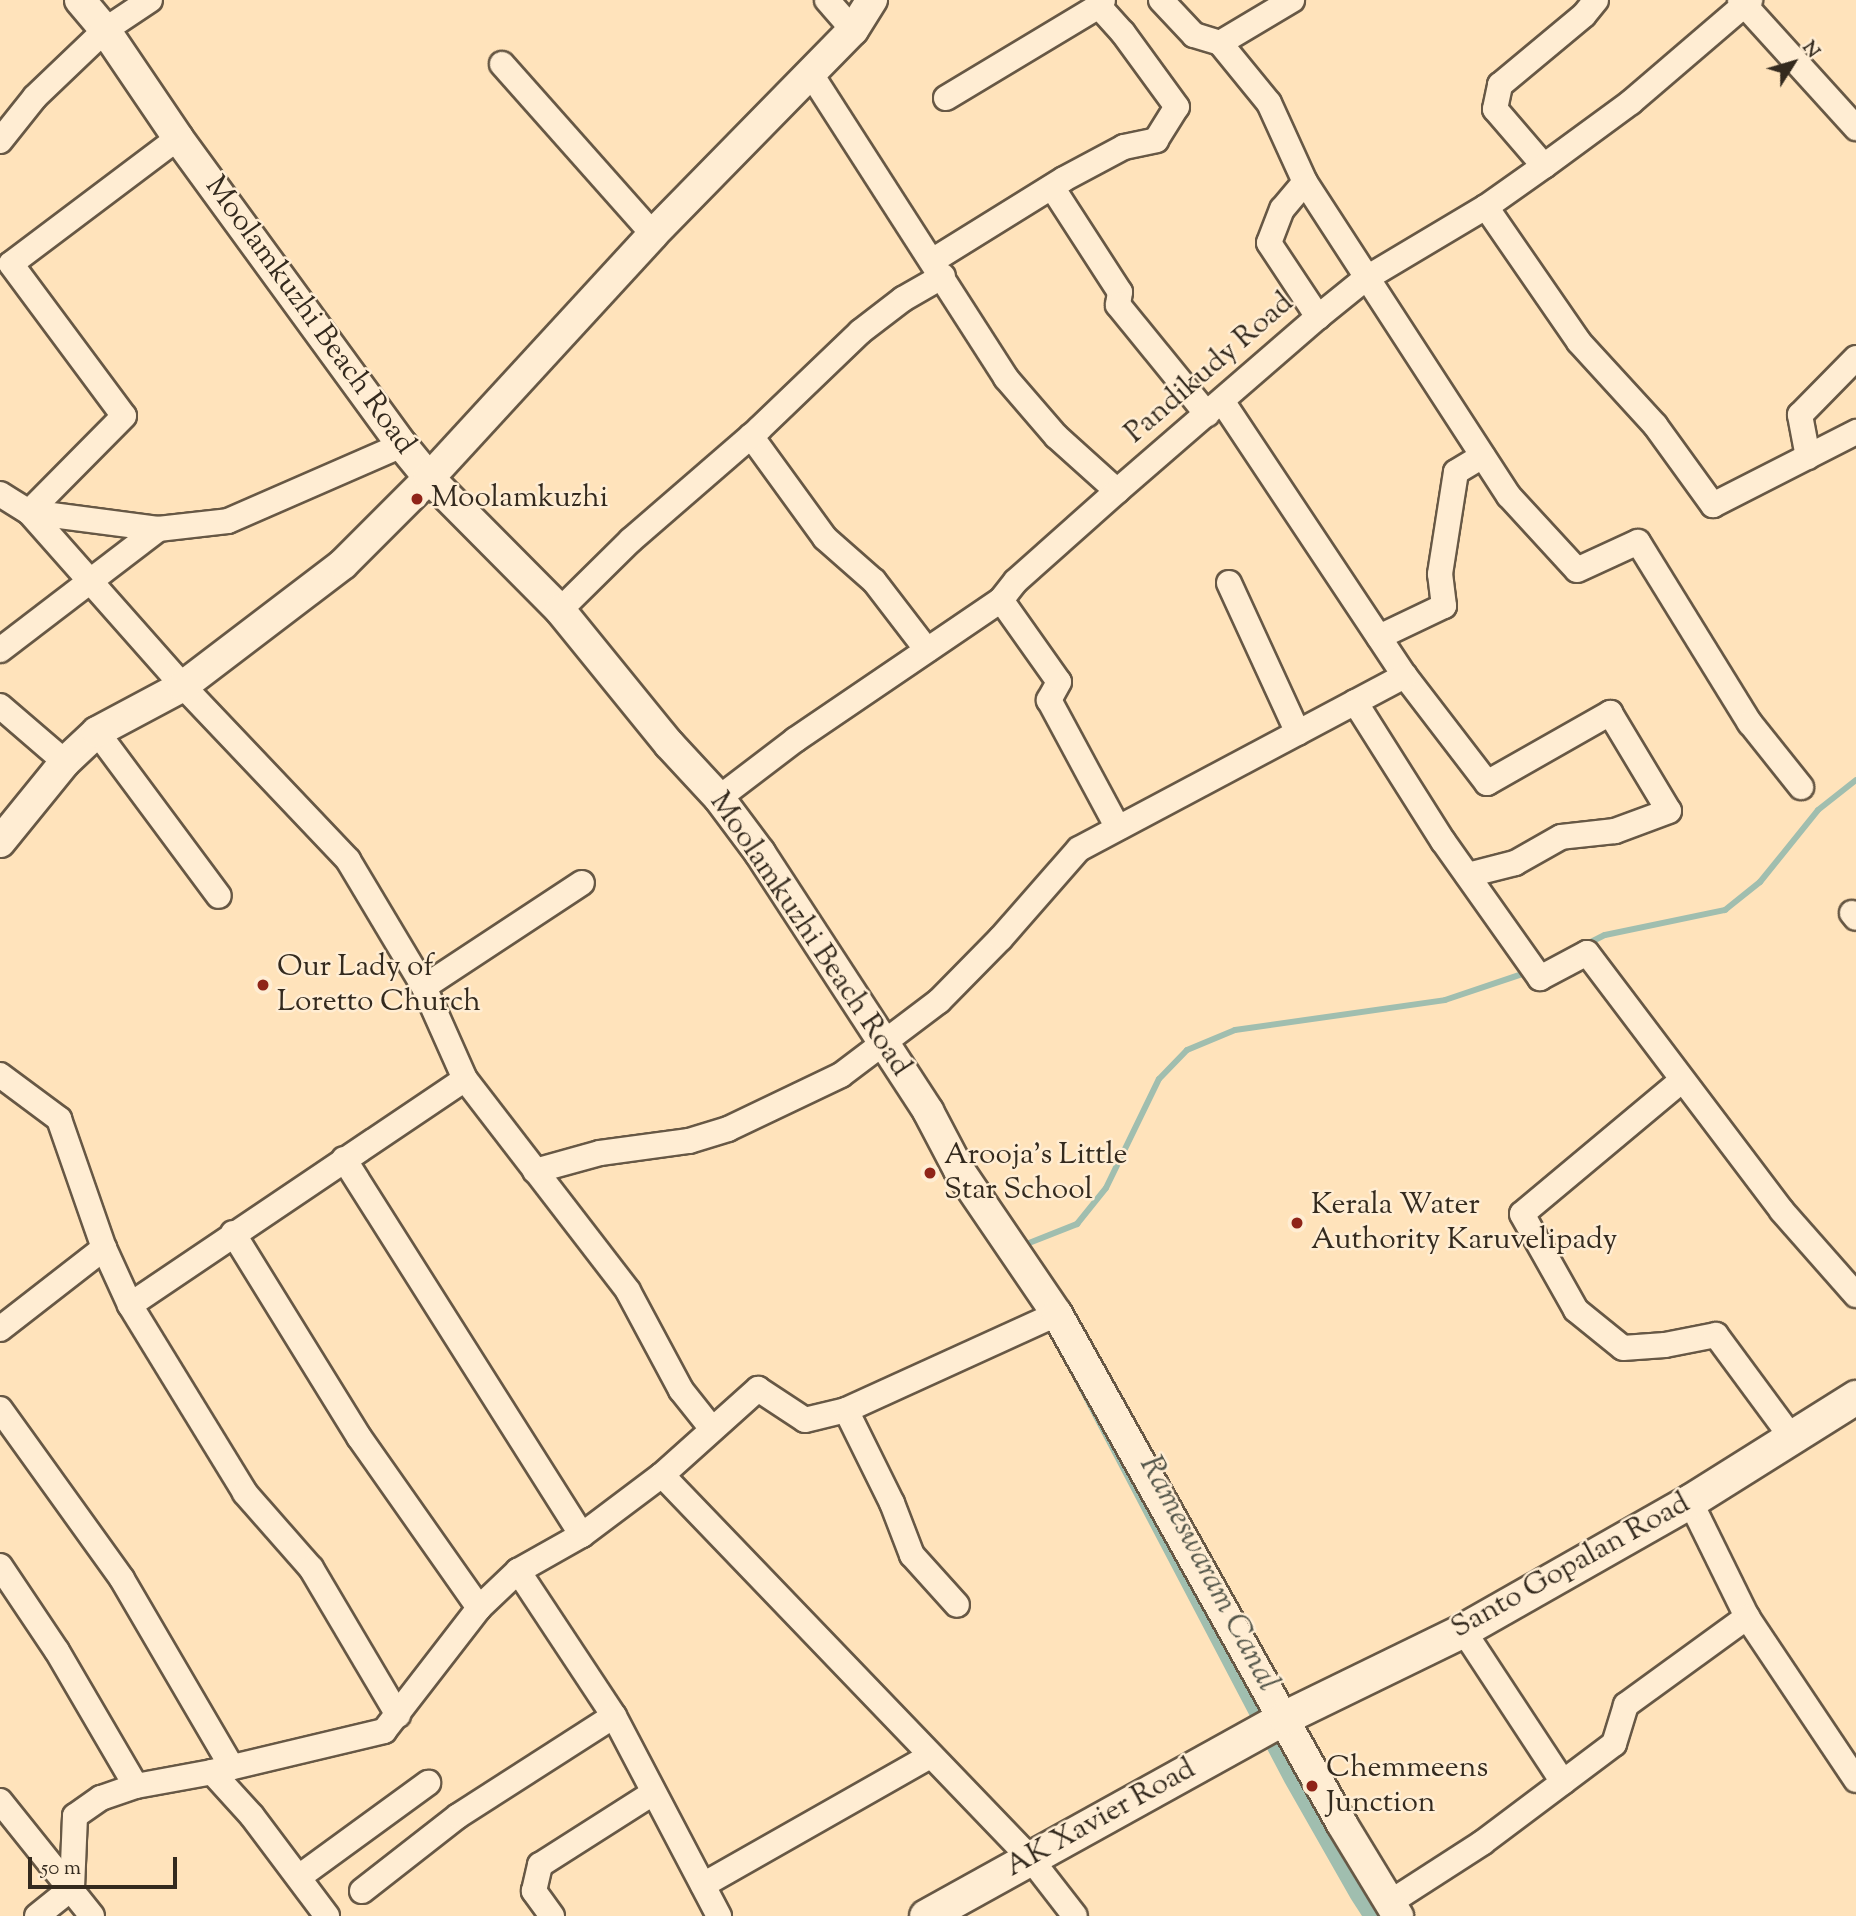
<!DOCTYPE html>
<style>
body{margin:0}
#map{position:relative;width:1856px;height:1916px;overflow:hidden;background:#ffe3bb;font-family:"Sorts Mill Goudy",serif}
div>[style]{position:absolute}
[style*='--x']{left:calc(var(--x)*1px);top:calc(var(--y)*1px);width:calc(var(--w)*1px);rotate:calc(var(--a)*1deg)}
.water>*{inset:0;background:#a0beaf}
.stream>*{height:6px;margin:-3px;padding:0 3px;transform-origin:3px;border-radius:3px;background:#a0beaf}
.roads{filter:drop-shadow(2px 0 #675845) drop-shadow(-2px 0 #675845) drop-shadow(0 2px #675845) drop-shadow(0 -2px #675845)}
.minor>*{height:24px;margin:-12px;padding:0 12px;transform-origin:12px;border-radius:12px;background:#ffedd3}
.tertiary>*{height:30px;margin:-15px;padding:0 15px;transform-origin:15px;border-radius:15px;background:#ffedd3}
.secondary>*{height:33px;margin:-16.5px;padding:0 16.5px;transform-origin:16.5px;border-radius:16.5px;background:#ffedd3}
.dots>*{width:19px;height:19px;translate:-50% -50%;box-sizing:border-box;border:4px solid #ffedd3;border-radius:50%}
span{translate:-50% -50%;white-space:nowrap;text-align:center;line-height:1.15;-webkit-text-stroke:5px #ffedd3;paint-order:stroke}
.street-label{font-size:30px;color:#342a1e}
.poi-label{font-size:30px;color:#342a1e}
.left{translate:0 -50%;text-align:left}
.water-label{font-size:32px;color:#54564a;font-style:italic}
.north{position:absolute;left:1758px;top:28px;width:70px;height:70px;-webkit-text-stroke:5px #ffedd3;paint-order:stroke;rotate:53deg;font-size:19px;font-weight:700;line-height:28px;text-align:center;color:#342a1e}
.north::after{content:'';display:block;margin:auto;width:24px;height:32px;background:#342a1e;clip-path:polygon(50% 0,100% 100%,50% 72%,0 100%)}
.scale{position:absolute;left:28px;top:1857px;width:149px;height:32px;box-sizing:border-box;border:4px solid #342a1e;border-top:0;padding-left:9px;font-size:21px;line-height:24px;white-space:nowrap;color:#342a1e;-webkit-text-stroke:5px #ffedd3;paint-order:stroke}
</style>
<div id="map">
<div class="water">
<i style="clip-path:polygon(840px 959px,1385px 1916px,1362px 1916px,1351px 1899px,1285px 1783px,1061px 1356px,886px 1054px)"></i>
</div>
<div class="stream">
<i style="--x:1585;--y:945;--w:22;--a:-27"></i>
<i style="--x:1605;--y:935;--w:123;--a:-11.8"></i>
<i style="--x:1725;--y:910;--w:45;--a:-38.7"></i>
<i style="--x:1760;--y:882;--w:92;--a:-51.1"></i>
<i style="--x:1818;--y:810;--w:48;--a:-38.3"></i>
<i style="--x:1029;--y:1243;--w:52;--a:-21.6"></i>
<i style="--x:1077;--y:1224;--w:46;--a:-51.1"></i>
<i style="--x:1106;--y:1188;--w:121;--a:-64.1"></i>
<i style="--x:1159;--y:1079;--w:40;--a:-46"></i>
<i style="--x:1187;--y:1050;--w:52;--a:-22.6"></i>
<i style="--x:1235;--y:1030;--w:212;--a:-8.1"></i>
<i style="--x:1445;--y:1000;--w:88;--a:-18.6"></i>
</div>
<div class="roads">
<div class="minor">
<i style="--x:827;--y:0;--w:40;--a:49"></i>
<i style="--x:1161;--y:0;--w:48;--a:46.7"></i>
<i style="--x:1194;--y:35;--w:27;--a:17"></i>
<i style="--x:1220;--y:43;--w:77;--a:50.8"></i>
<i style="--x:1269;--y:103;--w:87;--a:65.5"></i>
<i style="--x:1305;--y:182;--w:35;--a:130"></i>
<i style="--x:1282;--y:209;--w:36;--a:111"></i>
<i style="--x:1269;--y:243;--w:89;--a:56.5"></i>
<i style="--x:1740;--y:0;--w:173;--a:47.8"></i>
<i style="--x:1220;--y:43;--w:84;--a:-30.8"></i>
<i style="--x:502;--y:64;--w:227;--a:48.4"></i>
<i style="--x:811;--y:74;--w:361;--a:57.3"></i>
<i style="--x:1006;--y:378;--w:77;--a:49.2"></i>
<i style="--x:1056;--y:436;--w:82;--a:42"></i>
<i style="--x:946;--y:98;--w:179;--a:-31"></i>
<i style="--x:1099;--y:6;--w:7;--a:-56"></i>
<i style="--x:178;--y:138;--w:209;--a:143"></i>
<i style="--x:11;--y:264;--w:189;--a:53.4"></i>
<i style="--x:124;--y:416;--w:135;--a:134.7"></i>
<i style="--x:29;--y:512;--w:232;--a:48.5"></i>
<i style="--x:183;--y:686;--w:240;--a:46.5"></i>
<i style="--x:348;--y:860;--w:148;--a:59.1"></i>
<i style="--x:424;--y:987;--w:101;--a:66"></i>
<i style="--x:465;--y:1079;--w:267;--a:52.4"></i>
<i style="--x:628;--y:1291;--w:112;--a:61.8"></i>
<i style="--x:681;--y:1390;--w:50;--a:51.5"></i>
<i style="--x:0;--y:141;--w:56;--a:-51.5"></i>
<i style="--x:35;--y:97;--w:97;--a:-43.7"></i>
<i style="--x:105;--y:30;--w:54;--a:-33.7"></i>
<i style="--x:1544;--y:166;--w:75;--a:-130.7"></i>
<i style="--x:1495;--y:109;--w:25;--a:-78"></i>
<i style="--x:1500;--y:85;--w:109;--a:-39.8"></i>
<i style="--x:1584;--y:15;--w:19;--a:-51"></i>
<i style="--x:1305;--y:182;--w:374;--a:57"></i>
<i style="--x:1509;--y:496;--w:100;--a:47.4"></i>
<i style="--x:1577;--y:570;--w:67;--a:-24.7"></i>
<i style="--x:1638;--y:542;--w:213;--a:58.3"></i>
<i style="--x:1750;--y:723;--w:82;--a:51.4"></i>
<i style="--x:1052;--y:187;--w:125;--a:57.1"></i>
<i style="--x:1120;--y:292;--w:13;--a:99"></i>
<i style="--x:1118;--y:305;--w:141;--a:50.8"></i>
<i style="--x:1486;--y:207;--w:164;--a:55.4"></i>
<i style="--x:1579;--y:342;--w:113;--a:47.5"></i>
<i style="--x:1655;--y:425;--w:99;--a:54.1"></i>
<i style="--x:1713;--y:505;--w:161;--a:-27"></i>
<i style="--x:932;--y:261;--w:155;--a:-31.8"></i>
<i style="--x:1064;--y:179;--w:68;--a:-28.1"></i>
<i style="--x:1124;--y:147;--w:33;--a:-12"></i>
<i style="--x:1156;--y:140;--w:39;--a:-58"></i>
<i style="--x:1177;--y:107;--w:92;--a:-126.1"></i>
<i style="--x:1123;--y:33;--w:36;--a:-132"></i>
<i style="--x:1222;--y:401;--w:330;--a:56.4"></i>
<i style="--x:1405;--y:676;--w:135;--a:52.5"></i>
<i style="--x:1487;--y:783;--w:142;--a:-29.6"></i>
<i style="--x:1610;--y:713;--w:114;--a:59"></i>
<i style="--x:1669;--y:811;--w:58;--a:159.7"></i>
<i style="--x:1615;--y:831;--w:54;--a:173.7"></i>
<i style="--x:1561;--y:837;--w:53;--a:150.5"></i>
<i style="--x:1515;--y:863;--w:49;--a:165.7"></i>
<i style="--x:751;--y:436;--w:126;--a:54"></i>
<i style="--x:825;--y:538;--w:65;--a:41.3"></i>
<i style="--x:874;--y:581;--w:87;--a:52.5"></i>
<i style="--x:1808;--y:457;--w:43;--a:-100.8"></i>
<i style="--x:1800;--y:415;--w:80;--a:-45.5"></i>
<i style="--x:0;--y:494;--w:34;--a:32"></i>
<i style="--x:29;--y:512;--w:130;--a:7.5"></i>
<i style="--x:158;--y:529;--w:70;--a:-6.5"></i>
<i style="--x:228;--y:521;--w:190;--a:-23.6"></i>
<i style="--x:1229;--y:583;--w:165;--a:65.3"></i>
<i style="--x:1001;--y:600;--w:100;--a:54.7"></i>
<i style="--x:1059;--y:682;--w:21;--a:119"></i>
<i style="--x:1049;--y:700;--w:145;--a:61.7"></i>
<i style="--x:560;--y:610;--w:100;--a:-44.6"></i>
<i style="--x:631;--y:540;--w:169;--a:-40.9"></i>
<i style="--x:759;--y:429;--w:140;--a:-43.8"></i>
<i style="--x:860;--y:332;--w:54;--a:-37.5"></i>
<i style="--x:903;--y:299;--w:46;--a:-29.9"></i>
<i style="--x:1379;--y:637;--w:72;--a:-25.5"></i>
<i style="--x:1444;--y:606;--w:32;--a:-97"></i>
<i style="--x:1440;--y:574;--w:103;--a:-81.1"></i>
<i style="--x:1456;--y:472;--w:31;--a:-31"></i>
<i style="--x:0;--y:650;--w:199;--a:-37.4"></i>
<i style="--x:1355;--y:702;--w:165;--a:57.7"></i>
<i style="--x:1443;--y:841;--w:168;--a:54.7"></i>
<i style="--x:1540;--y:978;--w:53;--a:-28"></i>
<i style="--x:1587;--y:953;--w:323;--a:52.9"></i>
<i style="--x:1782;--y:1211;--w:112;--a:48.6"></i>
<i style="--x:0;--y:706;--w:86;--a:40.7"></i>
<i style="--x:97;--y:732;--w:204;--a:53.4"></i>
<i style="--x:719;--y:798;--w:96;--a:-37.3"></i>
<i style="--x:795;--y:740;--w:249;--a:-34.2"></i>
<i style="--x:1001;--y:600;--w:24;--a:-52"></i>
<i style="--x:1016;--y:581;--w:135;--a:-41.7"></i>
<i style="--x:1117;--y:491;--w:266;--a:-40.9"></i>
<i style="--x:1318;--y:317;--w:60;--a:-39"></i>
<i style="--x:1365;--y:279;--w:141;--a:-30.8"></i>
<i style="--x:1486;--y:207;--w:71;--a:-35.3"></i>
<i style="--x:1544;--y:166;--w:108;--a:-36.3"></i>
<i style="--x:1631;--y:102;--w:157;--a:-40.6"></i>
<i style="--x:1852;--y:913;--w:6;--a:51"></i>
<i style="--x:424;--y:987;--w:189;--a:-33.4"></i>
<i style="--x:0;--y:1075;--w:74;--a:36.7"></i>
<i style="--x:59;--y:1119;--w:137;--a:70.8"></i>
<i style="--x:104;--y:1248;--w:63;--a:65.5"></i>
<i style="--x:130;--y:1305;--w:220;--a:58.5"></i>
<i style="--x:245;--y:1493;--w:100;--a:48.7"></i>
<i style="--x:311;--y:1568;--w:171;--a:59.4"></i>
<i style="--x:1681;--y:1081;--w:207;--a:140.1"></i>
<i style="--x:1522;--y:1214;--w:110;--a:60.6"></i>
<i style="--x:1576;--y:1310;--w:60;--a:39"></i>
<i style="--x:1623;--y:1348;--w:42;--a:-4.1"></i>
<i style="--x:1665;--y:1345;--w:52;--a:-11.1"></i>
<i style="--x:1716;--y:1335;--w:128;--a:53.6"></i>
<i style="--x:344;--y:1159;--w:445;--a:57.7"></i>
<i style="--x:535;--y:1171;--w:67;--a:-15.5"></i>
<i style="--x:600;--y:1153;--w:90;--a:-7.7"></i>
<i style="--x:689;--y:1141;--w:41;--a:-17.1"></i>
<i style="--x:728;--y:1129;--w:125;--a:-25.5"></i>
<i style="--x:841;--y:1075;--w:123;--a:-37.1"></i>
<i style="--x:939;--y:1001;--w:88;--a:-45.5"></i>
<i style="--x:1001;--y:938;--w:118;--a:-48.8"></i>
<i style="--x:1079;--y:849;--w:369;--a:-28"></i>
<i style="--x:233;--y:1233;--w:240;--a:58.3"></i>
<i style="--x:359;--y:1437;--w:209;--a:54.9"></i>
<i style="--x:130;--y:1305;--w:404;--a:-34"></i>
<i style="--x:0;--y:1329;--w:132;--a:-37.9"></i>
<i style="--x:0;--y:1409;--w:209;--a:54.3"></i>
<i style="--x:122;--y:1579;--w:218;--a:59.7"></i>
<i style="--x:846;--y:1410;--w:104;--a:63.7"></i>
<i style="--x:892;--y:1503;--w:56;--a:69"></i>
<i style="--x:912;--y:1555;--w:67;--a:48"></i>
<i style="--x:662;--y:1475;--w:531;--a:46.14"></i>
<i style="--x:1030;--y:1858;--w:73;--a:52.2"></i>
<i style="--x:1690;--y:1501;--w:129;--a:63.8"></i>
<i style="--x:1747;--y:1617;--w:196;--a:56.2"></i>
<i style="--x:0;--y:1566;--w:102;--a:56.2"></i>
<i style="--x:57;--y:1651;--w:156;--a:59.7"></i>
<i style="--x:518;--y:1571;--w:174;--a:56.5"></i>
<i style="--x:614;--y:1716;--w:226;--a:62.3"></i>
<i style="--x:1463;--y:1630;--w:182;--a:56.7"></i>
<i style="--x:212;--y:1772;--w:59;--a:47.7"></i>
<i style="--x:252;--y:1816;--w:125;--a:53.1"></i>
<i style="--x:0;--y:1801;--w:147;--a:51.3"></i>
<i style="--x:299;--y:1877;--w:160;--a:-36.1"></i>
<i style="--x:703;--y:1885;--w:261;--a:-29.6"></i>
<i style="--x:362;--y:1891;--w:122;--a:-38"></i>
<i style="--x:458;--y:1816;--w:185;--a:-32.7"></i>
<i style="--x:1389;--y:1903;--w:111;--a:-32.8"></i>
<i style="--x:1482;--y:1843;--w:165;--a:-36.9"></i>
<i style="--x:1614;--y:1744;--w:41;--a:-72.9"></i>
<i style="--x:1626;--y:1705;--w:150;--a:-36"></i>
<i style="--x:37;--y:1916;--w:45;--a:-38.7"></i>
<i style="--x:72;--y:1888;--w:72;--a:-87.6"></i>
<i style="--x:75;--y:1816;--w:32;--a:-35"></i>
<i style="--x:101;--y:1798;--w:37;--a:-19"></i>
<i style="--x:136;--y:1786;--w:77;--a:-10.4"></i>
<i style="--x:212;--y:1772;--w:177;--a:-13.4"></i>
<i style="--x:384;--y:1731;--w:155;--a:-52.3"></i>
<i style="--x:479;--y:1608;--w:54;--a:-43.5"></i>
<i style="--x:518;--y:1571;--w:73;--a:-29.4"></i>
<i style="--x:582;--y:1535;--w:100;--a:-36.9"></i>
<i style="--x:662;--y:1475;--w:129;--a:-41.9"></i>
<i style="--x:758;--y:1389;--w:56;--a:33.4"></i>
<i style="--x:805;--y:1420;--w:42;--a:-13.7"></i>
<i style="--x:846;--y:1410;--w:232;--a:-24.5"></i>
<i style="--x:552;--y:1916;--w:31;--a:-126"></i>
<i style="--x:534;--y:1891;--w:27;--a:-77"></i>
<i style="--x:540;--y:1865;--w:134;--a:-32.5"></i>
</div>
<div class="tertiary">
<i style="--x:80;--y:0;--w:39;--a:50"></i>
<i style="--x:105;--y:30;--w:130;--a:55.9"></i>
<i style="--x:178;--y:138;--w:380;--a:53.9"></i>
<i style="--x:402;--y:445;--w:43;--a:50.7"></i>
<i style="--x:429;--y:478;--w:186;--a:45.2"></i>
<i style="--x:560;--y:610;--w:173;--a:50.9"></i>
<i style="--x:669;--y:744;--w:74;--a:47.2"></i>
<i style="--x:719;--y:798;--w:69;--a:53.3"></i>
<i style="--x:760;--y:853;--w:308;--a:56.9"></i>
<i style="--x:928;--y:1111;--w:67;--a:62.3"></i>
<i style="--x:959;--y:1170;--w:174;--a:55.8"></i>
<i style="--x:1057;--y:1314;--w:584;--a:60.8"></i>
<i style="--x:1342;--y:1824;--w:108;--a:58.7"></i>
<i style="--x:0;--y:842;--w:103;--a:-50.9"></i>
<i style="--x:65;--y:762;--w:44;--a:-43.2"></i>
<i style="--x:97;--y:732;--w:98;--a:-28.1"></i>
<i style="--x:183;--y:686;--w:201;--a:-37.3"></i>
<i style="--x:343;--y:564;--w:122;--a:-45"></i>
<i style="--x:429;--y:478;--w:331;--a:-47.4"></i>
<i style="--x:653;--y:234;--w:286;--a:-45.6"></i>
<i style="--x:853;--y:30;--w:36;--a:-58"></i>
</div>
<div class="secondary">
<i style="--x:926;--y:1916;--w:410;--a:-29"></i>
<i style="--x:1285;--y:1717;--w:198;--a:-26"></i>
<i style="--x:1463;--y:1630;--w:261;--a:-29.6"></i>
<i style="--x:1690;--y:1501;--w:196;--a:-32.1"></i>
</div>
</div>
<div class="dots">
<i style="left:417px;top:499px;background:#8f2418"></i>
<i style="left:263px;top:985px;background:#8f2418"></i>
<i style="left:930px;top:1173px;background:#8f2418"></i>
<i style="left:1297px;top:1223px;background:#8f2418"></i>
<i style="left:1312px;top:1786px;background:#8f2418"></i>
</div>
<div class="street-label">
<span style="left:309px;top:316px;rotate:54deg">Moolamkuzhi Beach Road</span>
<span style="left:1210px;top:369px;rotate:-41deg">Pandikudy Road</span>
<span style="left:809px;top:935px;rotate:56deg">Moolamkuzhi Beach Road</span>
<span style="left:1571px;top:1567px;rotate:-29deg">Santo Gopalan Road</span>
<span style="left:1101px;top:1819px;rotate:-29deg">AK Xavier Road</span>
</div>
<div class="poi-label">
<span class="left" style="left:431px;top:499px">Moolamkuzhi</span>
<span class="left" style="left:277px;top:985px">Our Lady of<br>Loretto Church</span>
<span class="left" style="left:944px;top:1173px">Arooja's Little<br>Star School</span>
<span class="left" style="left:1311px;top:1223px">Kerala Water<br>Authority Karuvelipady</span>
<span class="left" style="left:1326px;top:1786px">Chemmeens<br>Junction</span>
</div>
<div class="water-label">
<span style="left:1208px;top:1574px;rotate:62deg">Rameswaram Canal</span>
</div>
<div class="north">N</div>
<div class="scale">50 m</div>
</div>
